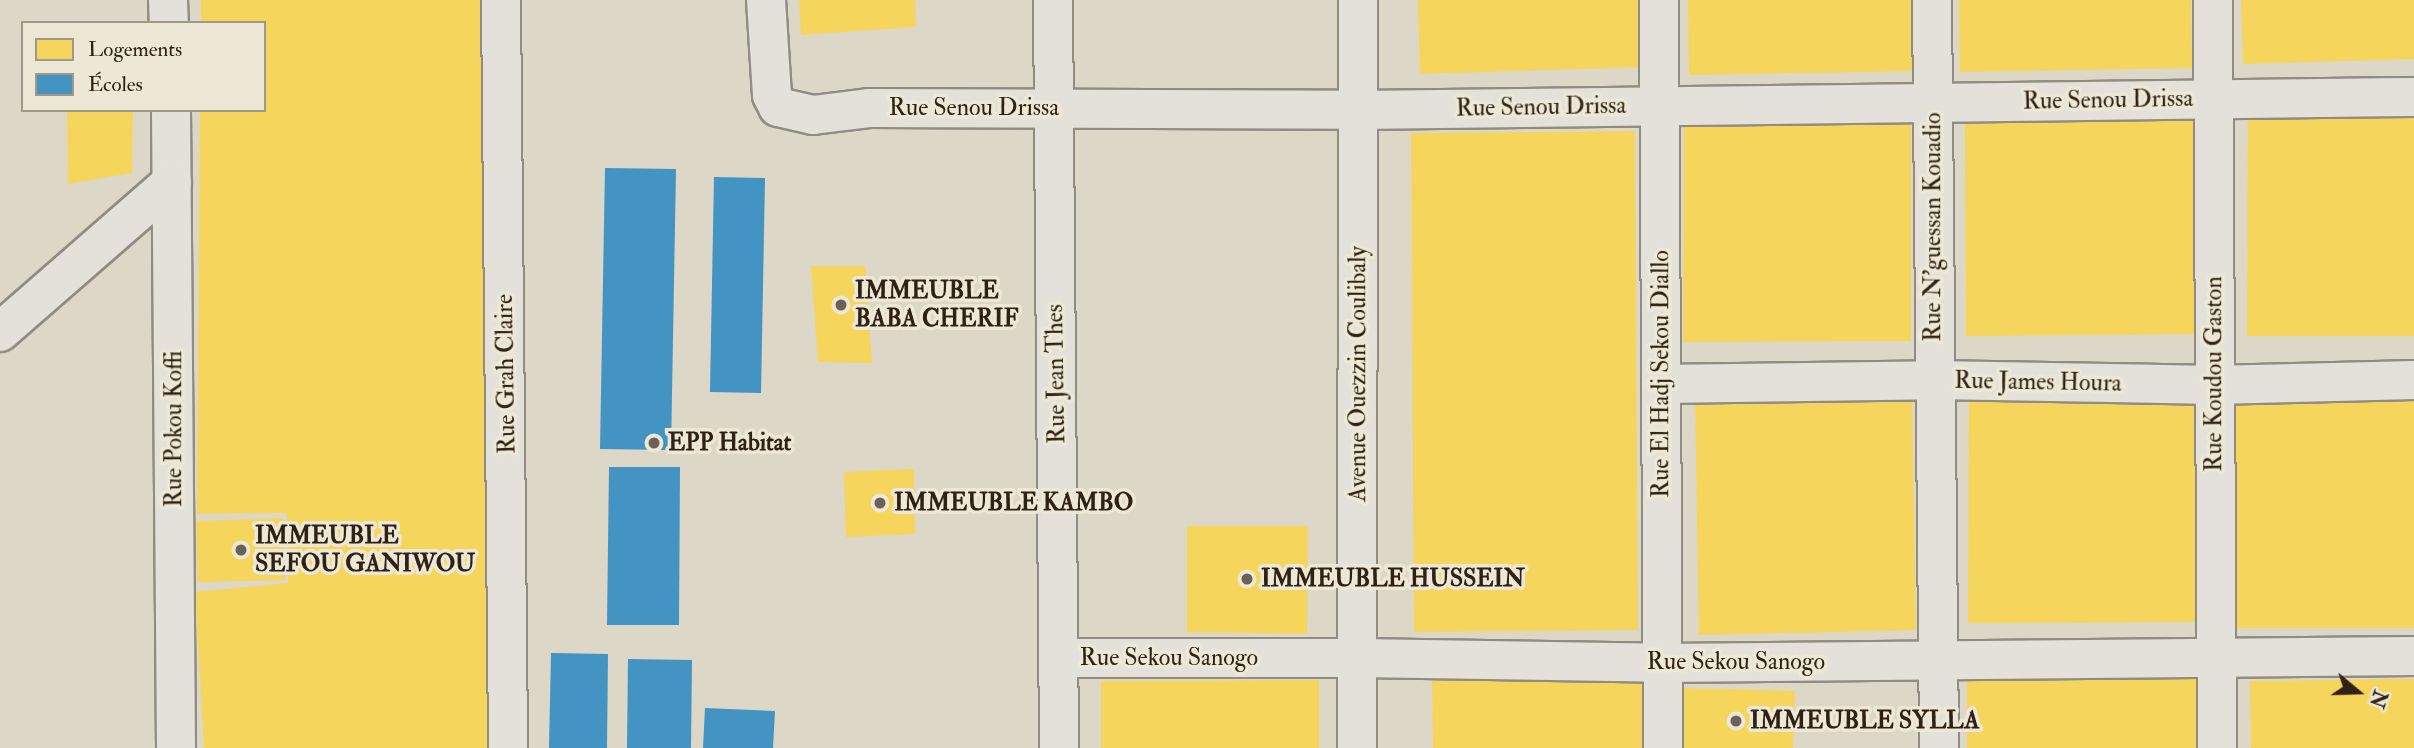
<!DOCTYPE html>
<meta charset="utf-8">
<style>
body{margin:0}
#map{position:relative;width:2414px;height:748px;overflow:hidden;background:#dcd7c6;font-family:"IM FELL Double Pica",serif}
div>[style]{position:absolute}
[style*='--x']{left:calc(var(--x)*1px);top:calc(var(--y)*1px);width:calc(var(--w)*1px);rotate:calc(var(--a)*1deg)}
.homes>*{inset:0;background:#f6d55c}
.schools>*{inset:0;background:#4393c3}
.roads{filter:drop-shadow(2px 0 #918c82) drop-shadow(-2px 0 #918c82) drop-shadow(0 2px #918c82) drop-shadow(0 -2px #918c82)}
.minor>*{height:38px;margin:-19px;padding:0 19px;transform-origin:19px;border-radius:19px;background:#e4e1da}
.tertiary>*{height:38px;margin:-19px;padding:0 19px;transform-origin:19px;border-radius:19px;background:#e4e1da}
.dots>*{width:19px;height:19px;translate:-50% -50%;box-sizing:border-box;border:4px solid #ede8d5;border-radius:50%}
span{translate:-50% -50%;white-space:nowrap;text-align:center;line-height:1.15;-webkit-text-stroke:7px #ede8d5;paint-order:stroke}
.street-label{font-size:24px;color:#302117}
.poi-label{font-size:24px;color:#302117;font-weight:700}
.left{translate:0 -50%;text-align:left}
.legend{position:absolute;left:21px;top:21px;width:245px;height:91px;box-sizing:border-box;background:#ede8d5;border:2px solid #a19889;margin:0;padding:9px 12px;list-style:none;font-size:21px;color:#302117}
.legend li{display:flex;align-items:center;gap:14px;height:35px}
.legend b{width:35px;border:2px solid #a19889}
.north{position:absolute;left:2323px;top:657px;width:70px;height:70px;-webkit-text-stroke:5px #ede8d5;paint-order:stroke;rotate:109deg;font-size:19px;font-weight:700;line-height:28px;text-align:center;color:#302117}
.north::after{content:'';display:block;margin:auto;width:24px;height:32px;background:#302117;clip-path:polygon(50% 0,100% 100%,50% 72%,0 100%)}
</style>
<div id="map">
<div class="homes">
<i style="clip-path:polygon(201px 0,485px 0,495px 748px,204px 748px,195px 592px,288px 583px,286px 513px,197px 514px,200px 110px,264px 110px,264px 23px,201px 23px)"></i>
<i style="clip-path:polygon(799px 0,915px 0,916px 27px,801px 35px)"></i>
<i style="clip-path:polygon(1418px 0,1645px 0,1646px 67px,1420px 74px)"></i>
<i style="clip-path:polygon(1688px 0,1917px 0,1918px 71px,1689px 75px)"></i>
<i style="clip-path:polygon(1959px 0,2191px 0,2192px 68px,1960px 72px)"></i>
<i style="clip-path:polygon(2241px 0,2414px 0,2414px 59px,2243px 64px)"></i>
<i style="clip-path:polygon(67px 110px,133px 110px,132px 173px,68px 184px)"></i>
<i style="clip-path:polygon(2193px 114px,2195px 334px,1966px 336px,1965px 116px)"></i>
<i style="clip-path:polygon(2248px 115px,2414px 115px,2414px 336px,2247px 336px)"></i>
<i style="clip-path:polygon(1911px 122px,1911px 341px,1683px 342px,1684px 123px)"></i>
<i style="clip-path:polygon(1635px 131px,1638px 630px,1414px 632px,1411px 133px)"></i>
<i style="clip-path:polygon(811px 266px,865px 266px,872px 363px,818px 362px)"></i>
<i style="clip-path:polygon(1912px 392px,1916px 630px,1699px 635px,1695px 397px)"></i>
<i style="clip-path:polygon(2195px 398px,2195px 622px,1968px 623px,1969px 399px)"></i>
<i style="clip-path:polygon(2233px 398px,2414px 398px,2414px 628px,2233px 628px)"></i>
<i style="clip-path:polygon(914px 469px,915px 534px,846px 537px,844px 472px)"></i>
<i style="clip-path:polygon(283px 518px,285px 580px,198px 582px,196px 521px)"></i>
<i style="clip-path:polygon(1187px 526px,1308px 526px,1307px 634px,1187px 632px)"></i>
<i style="clip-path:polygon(1645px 675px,1645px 748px,1433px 748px,1432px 677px)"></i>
<i style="clip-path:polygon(2198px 675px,2198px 748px,1967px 748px,1967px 678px)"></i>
<i style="clip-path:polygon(2414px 679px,2414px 748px,2251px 748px,2250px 681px)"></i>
<i style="clip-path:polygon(1319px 680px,1319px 748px,1101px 748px,1101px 681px)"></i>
<i style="clip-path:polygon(1678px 688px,1795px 691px,1793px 748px,1677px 748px)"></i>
</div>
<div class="schools">
<i style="clip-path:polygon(605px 168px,676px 169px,671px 450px,600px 449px)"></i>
<i style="clip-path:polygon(714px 177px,765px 178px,761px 393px,710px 392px)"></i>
<i style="clip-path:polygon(609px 467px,680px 467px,679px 625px,607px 625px)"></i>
<i style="clip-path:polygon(551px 653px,608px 654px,607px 748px,549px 748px)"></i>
<i style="clip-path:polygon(628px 659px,692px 660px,691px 748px,627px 748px)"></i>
<i style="clip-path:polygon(705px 708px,775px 711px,773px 748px,703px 748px)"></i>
</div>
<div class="roads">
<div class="minor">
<i style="--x:168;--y:0;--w:23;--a:88"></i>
<i style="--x:501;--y:0;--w:748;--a:89.46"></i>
<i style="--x:766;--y:0;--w:95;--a:86.4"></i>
<i style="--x:772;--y:95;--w:13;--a:63"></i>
<i style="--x:778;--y:107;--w:36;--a:13"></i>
<i style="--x:813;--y:115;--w:56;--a:-7.1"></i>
<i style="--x:869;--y:108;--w:489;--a:0.2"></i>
<i style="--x:1358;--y:110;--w:1056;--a:-0.71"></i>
<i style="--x:1053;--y:0;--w:748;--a:89.54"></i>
<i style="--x:1659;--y:0;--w:748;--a:89.69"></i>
<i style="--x:1932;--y:0;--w:748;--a:89.46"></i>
<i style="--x:2213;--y:0;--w:748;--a:89.69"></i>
<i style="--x:171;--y:110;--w:638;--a:89.55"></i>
<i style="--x:0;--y:332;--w:228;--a:-41.1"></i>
<i style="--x:1661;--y:384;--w:273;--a:-0.8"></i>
<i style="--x:1934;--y:380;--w:280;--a:1"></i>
<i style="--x:2214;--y:385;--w:200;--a:-1.4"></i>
<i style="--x:1058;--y:658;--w:300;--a:0"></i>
<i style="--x:1358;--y:658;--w:304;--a:0.9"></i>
<i style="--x:1662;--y:663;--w:752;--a:-0.53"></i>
</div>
<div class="tertiary">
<i style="--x:1357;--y:748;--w:748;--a:-89.92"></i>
</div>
</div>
<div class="dots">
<i style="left:841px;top:305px;background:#6c6154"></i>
<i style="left:654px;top:443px;background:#6c6154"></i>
<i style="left:880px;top:503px;background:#6c6154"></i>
<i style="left:241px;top:550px;background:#6c6154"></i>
<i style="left:1247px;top:579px;background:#6c6154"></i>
<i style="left:1736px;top:721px;background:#6c6154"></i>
</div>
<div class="street-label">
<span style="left:2108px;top:100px;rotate:-1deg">Rue Senou Drissa</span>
<span style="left:1541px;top:107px;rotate:-1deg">Rue Senou Drissa</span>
<span style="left:974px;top:108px">Rue Senou Drissa</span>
<span style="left:1933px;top:227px;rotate:-90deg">Rue N'guessan Kouadio</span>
<span style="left:506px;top:374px;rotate:-91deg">Rue Grah Claire</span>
<span style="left:1056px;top:374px;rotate:-91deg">Rue Jean Thes</span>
<span style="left:1358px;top:374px;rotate:-90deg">Avenue Ouezzin Coulibaly</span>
<span style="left:1661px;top:374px;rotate:-90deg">Rue El Hadj Sekou Diallo</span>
<span style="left:2214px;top:374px;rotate:-90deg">Rue Koudou Gaston</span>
<span style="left:2038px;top:382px;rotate:1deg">Rue James Houra</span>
<span style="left:174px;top:429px;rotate:-90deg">Rue Pokou Koffi</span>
<span style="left:1169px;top:658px">Rue Sekou Sanogo</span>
<span style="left:1736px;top:662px">Rue Sekou Sanogo</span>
</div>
<div class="poi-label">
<span class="left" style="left:855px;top:305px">IMMEUBLE<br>BABA CHERIF</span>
<span class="left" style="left:668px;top:443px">EPP Habitat</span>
<span class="left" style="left:894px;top:503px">IMMEUBLE KAMBO</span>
<span class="left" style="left:255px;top:550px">IMMEUBLE<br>SEFOU GANIWOU</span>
<span class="left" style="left:1261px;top:579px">IMMEUBLE HUSSEIN</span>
<span class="left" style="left:1750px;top:721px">IMMEUBLE SYLLA</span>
</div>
<ul class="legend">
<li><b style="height:19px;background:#f6d55c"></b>Logements</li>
<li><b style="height:19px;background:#4393c3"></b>Écoles</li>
</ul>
<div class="north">N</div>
</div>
